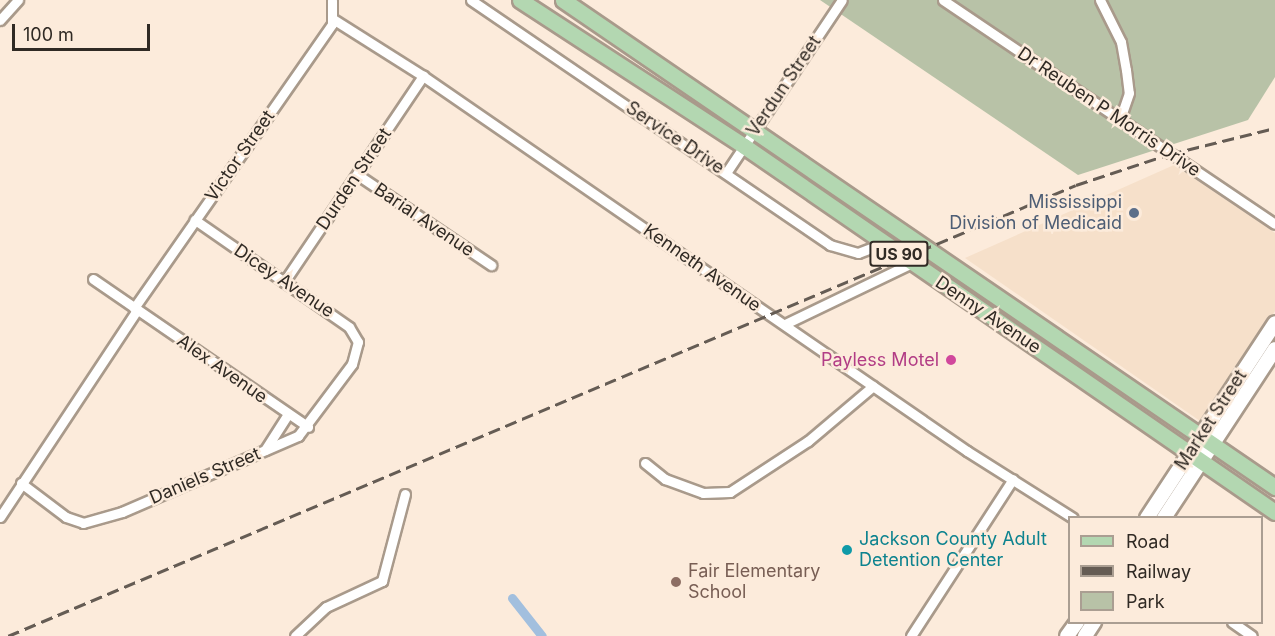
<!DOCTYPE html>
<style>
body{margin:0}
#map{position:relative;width:1275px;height:636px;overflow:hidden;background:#fcebdb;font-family:Inter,sans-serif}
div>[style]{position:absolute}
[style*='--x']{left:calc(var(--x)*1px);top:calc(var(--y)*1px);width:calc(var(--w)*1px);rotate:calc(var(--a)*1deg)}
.built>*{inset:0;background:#f6e0ca}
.green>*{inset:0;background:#b8c2a7}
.canal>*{height:9px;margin:-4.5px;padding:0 4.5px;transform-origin:4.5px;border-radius:4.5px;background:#a2bfde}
.roads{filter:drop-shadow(2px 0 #a99a8b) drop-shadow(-2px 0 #a99a8b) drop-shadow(0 2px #a99a8b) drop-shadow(0 -2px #a99a8b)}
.minor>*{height:9px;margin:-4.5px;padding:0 4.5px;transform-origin:4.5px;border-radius:4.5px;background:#fff}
.secondary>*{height:14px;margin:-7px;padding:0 7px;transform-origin:7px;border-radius:7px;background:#fff}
.primary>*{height:15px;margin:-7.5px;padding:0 7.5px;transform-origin:7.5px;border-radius:7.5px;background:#b3d7b1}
.rail>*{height:3px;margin-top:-1.5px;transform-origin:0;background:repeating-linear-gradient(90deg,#655c54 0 12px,transparent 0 18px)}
.dots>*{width:16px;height:16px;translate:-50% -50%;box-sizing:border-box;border:3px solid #fcebdb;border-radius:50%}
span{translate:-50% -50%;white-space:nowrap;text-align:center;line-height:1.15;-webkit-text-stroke:5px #fcebdb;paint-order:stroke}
.shield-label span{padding:2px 4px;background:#fcebdb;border:2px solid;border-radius:4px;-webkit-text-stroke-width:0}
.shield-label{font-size:16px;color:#302a24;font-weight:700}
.street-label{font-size:18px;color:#302a24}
.service-label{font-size:18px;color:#4e5e75}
.right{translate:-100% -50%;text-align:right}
.hotel-label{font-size:18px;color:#b23c85}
.culture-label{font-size:18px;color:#0d838f}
.left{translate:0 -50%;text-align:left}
.education-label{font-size:18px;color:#785e54}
.legend{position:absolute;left:1068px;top:516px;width:195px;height:108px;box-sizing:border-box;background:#fcebdb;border:2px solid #aa9e92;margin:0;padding:8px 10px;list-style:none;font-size:18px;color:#302a24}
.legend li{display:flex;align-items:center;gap:12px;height:30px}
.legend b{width:30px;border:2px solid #aa9e92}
.scale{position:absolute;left:12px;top:24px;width:138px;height:27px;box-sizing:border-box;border:3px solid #302a24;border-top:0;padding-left:8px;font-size:18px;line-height:21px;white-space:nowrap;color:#302a24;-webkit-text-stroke:4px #fcebdb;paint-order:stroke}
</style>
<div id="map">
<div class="built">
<i style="clip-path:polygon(1174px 165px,1275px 233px,1275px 311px,1200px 421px,965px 258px)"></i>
</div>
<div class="green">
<i style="clip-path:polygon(820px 0,1275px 0,1275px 77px,1248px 120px,1078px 175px)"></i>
</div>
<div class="canal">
<i style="--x:512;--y:598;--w:48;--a:51.7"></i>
</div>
<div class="roads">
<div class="minor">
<i style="--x:471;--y:0;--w:435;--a:34.3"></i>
<i style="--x:830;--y:245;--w:29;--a:16"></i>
<i style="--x:858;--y:253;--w:28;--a:-21"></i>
<i style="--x:943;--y:0;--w:400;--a:34"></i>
<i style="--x:1100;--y:0;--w:47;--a:63.4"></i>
<i style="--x:1121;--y:42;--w:28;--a:80"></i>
<i style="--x:1126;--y:70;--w:23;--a:83"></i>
<i style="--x:1129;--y:93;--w:28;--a:109"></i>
<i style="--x:333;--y:19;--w:107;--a:32.3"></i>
<i style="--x:423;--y:76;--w:661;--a:34.58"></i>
<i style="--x:967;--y:451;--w:125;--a:32.3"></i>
<i style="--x:0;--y:20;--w:27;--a:-48"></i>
<i style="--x:726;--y:173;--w:208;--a:-56.2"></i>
<i style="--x:358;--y:175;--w:161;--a:34.1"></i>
<i style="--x:93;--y:279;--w:261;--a:34.5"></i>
<i style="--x:284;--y:282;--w:249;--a:-56"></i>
<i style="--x:134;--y:308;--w:346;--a:-55.1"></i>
<i style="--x:332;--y:24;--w:24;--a:-90"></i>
<i style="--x:785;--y:324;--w:141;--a:-25.7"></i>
<i style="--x:265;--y:450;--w:43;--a:-57.4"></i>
<i style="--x:645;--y:463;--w:26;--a:39"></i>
<i style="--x:665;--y:479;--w:40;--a:20.2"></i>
<i style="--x:703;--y:493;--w:27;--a:-2"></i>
<i style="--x:730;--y:492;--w:93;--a:-33.2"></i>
<i style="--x:808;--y:441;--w:85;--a:-40.2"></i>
<i style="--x:21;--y:483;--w:56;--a:37.1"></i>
<i style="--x:66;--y:517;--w:18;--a:19"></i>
<i style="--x:83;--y:523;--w:41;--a:-15.8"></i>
<i style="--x:122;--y:512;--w:192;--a:-23.4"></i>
<i style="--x:298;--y:436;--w:90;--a:-53.1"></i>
<i style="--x:352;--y:364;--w:23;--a:-75"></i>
<i style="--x:358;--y:342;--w:17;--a:-121"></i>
<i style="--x:349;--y:327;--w:188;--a:-145.2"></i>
<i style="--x:0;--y:517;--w:248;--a:-56.5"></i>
<i style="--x:1232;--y:622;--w:24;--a:35"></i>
<i style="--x:295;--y:636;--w:42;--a:-43.1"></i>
<i style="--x:326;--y:607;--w:62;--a:-24.9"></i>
<i style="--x:382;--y:581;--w:90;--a:-75.2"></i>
<i style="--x:911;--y:636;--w:187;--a:-57"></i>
</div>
<div class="secondary">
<i style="--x:1147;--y:518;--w:233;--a:-56.7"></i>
<i style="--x:1164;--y:518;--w:202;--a:-56.7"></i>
<i style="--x:1067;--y:636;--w:17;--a:-54"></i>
<i style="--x:1085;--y:636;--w:17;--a:-57"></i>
</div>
<div class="primary">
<i style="--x:520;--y:0;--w:267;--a:33.1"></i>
<i style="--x:744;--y:146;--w:645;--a:34.58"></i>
<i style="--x:563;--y:0;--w:863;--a:34.37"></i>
</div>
</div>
<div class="rail">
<i style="--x:8;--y:636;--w:1159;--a:-22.89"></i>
<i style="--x:1076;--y:185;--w:99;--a:-18.3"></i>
<i style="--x:1170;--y:154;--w:108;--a:-13.9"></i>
</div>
<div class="dots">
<i style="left:1134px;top:213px;background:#5c6f8a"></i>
<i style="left:951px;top:360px;background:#d1479c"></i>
<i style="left:847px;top:550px;background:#0f9aa8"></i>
<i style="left:676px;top:582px;background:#8d6e63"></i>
</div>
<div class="shield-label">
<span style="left:899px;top:254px">US 90</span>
</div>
<div class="street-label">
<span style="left:784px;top:86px;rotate:-56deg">Verdun Street</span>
<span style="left:1109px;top:112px;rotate:34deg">Dr Reuben P Morris Drive</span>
<span style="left:675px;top:138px;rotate:34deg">Service Drive</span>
<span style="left:240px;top:156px;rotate:-55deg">Victor Street</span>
<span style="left:354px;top:179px;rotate:-56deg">Durden Street</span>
<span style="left:424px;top:220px;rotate:34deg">Barial Avenue</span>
<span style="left:702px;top:268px;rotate:35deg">Kenneth Avenue</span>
<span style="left:284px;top:281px;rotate:34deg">Dicey Avenue</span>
<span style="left:988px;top:315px;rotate:34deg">Denny Avenue</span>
<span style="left:222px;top:369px;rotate:35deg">Alex Avenue</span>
<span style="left:1211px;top:420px;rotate:-57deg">Market Street</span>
<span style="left:205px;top:476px;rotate:-23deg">Daniels Street</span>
</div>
<div class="service-label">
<span class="right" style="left:1122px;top:213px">Mississippi<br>Division of Medicaid</span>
</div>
<div class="hotel-label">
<span class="right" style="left:939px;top:360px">Payless Motel</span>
</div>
<div class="culture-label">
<span class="left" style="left:859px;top:550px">Jackson County Adult<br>Detention Center</span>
</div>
<div class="education-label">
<span class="left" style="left:688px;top:582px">Fair Elementary<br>School</span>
</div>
<ul class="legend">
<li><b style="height:8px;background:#b3d7b1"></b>Road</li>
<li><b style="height:8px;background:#655c54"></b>Railway</li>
<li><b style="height:16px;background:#b8c2a7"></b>Park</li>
</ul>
<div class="scale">100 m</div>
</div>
